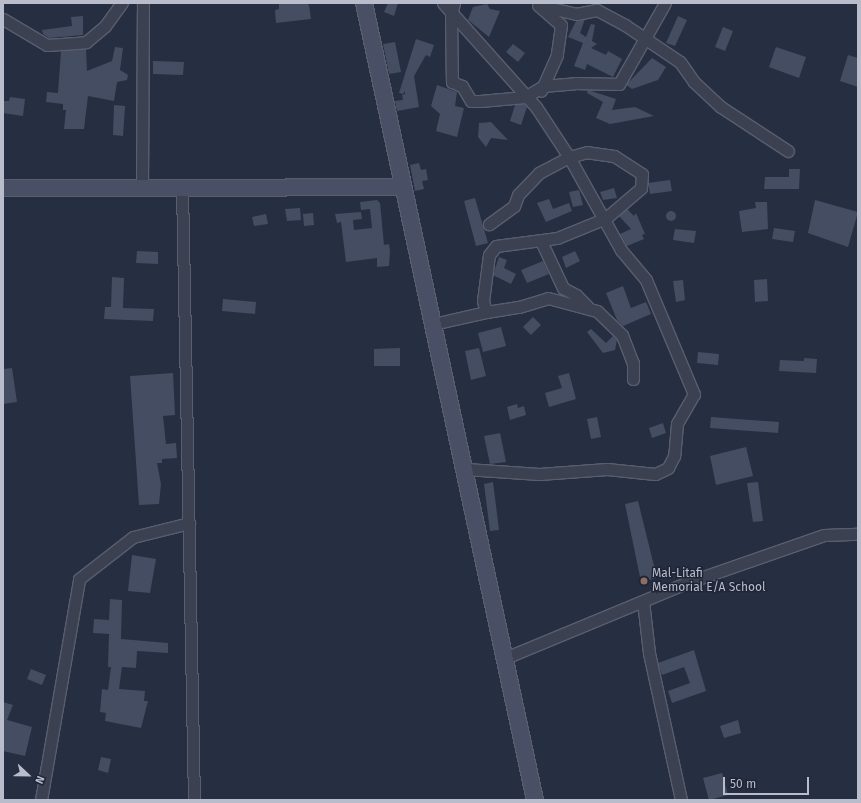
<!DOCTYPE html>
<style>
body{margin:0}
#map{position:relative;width:861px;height:803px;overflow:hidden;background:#262e41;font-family:"Fira Sans",sans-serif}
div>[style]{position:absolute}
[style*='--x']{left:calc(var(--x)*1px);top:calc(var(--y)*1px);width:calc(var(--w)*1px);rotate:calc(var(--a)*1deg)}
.building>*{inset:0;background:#454d63}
.round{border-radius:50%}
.roads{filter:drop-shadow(1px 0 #595e6e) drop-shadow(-1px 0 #595e6e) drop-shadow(0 1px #595e6e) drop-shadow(0 -1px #595e6e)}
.street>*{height:11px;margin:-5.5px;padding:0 5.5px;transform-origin:5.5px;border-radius:5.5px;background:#3b4151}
.secondary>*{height:16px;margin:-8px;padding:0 8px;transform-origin:8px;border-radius:8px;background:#494f64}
.dots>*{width:11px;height:11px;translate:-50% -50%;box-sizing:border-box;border:2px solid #1f2536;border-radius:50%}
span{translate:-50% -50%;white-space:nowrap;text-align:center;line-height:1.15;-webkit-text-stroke:3px #1f2536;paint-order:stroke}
.poi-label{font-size:12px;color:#b8bccb}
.left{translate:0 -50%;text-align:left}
.frame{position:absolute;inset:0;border:4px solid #b8bccb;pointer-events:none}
.north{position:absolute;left:8px;top:755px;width:40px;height:40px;-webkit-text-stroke:3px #1f2536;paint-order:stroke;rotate:112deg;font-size:11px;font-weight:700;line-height:16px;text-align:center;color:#b8bccb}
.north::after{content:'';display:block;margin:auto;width:14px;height:18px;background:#b8bccb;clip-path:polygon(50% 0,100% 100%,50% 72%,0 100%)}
.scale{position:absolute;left:723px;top:777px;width:86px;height:18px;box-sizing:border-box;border:2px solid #b8bccb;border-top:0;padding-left:5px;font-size:12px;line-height:14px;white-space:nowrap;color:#b8bccb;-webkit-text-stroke:3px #1f2536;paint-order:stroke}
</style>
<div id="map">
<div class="building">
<i style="clip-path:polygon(279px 3px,305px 3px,309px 5px,311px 19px,276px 23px,275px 10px,279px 9px)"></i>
<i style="clip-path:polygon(388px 3px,398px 3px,394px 16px,384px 12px)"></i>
<i style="clip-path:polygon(487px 4px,490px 9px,500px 11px,489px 37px,468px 20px,473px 7px)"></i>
<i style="clip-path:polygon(83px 16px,83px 35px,49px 38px,43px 34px,42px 30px,72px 26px,71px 17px)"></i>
<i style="clip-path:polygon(678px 16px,687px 20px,675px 46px,666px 43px)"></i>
<i style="clip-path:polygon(585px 19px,580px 33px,586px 37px,591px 24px,595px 25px,592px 41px,597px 44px,591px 48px,606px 55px,608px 51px,622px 59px,613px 77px,587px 64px,585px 70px,574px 66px,583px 43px,568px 37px,576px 21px)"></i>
<i style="clip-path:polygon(723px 27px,733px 31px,725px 51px,715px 47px)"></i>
<i style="clip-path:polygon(416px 39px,434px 45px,430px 57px,426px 55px,414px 76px,419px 107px,397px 111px,395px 101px,403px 100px,402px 95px,405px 94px,405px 91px,403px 94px,399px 93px)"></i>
<i style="clip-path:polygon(395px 42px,401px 72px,389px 74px,383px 44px)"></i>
<i style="clip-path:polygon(513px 44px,525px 53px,518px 62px,506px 52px)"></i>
<i style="clip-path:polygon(115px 47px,123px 48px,120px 70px,128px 75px,127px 80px,117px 82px,114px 101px,88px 96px,84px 129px,64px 129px,66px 110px,63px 110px,63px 104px,46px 102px,47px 92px,58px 93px,61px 51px,86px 49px,87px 71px,112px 61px)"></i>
<i style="clip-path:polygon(776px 47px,806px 57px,799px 78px,769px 67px)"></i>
<i style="clip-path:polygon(848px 55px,858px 58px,858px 87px,840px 81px)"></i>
<i style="clip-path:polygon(652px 58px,666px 67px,658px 80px,632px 89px,626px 85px)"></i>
<i style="clip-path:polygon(153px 61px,184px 62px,183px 75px,153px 74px)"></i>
<i style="clip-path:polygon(437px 85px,457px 92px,455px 106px,464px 108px,457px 137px,436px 131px,440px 114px,431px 106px)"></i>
<i style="clip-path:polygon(588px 90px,616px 99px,612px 110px,635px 107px,654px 116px,610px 124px,596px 118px,603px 102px,587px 93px)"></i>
<i style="clip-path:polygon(10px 97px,25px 99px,23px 116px,3px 113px,3px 101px,9px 101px)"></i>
<i style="clip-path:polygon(524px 104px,527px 107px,521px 125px,510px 121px,515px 105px)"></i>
<i style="clip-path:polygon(114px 105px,125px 106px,123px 136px,113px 135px)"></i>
<i style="clip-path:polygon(491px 122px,508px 140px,491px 138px,486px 147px,478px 137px,479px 123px)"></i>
<i style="clip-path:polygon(419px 163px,421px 170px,426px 169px,428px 180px,422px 181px,424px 189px,415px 191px,410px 165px)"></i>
<i style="clip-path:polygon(789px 169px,800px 169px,799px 189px,764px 189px,765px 177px,789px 177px)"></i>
<i style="clip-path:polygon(670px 180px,672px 191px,650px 194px,648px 183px)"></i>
<i style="clip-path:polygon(614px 188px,617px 198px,603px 200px,600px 192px)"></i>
<i style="clip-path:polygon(579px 190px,583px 205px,573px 207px,569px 192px)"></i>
<i style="clip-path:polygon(475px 198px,488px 243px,476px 246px,464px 201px)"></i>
<i style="clip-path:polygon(549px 199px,553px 209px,569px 203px,572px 211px,546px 222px,537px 203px)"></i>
<i style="clip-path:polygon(377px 200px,380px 203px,384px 245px,389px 244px,390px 251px,389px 266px,377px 267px,377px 258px,346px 262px,341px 222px,337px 223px,335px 214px,361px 212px,362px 219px,353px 220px,354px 230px,372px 228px,370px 209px,361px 210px,360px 202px)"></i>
<i style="clip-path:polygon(815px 200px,858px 212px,848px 247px,808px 233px)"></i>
<i style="clip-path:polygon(755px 202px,767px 202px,768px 229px,742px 232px,739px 211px,756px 208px)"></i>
<i style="clip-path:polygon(300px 208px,301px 220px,287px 221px,285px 209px)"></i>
<i style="clip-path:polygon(627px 209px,634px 216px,636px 213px,645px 234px,642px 235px,644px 239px,627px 246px,620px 234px,631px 229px,619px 216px)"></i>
<i class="round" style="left:666px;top:211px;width:10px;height:10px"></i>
<i style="clip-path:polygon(313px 213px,314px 225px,304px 226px,303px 214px)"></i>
<i style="clip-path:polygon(266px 214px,268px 224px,254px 226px,252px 217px)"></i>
<i style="clip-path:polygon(774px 228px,795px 231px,793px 242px,772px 239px)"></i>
<i style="clip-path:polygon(675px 229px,696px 231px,694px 243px,673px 240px)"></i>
<i style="clip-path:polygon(137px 251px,158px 252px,158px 264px,136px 263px)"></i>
<i style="clip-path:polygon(575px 251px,580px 261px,566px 268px,562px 257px)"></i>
<i style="clip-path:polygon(499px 257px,507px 260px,504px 268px,516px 274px,511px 284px,493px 275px)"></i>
<i style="clip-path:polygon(543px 261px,549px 274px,527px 283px,521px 270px)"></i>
<i style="clip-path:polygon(112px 277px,124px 278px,123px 308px,154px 309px,153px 321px,104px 319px,105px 307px,111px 307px)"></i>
<i style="clip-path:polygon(767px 279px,768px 301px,755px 302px,754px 280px)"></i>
<i style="clip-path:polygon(683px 280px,685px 300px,676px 302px,673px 281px)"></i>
<i style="clip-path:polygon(623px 286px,631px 308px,646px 302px,651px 314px,623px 326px,617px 320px,606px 293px)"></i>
<i style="clip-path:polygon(223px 299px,256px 302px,255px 314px,222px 311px)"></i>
<i style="clip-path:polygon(533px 317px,541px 325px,531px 335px,523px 327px)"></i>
<i style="clip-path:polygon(501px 327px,506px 346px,483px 352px,478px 333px)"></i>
<i style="clip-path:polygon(591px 329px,606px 343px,613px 336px,617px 340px,615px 350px,603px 353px,587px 332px)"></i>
<i style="clip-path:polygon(400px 348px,400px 366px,374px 366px,374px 349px)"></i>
<i style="clip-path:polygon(479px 348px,486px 376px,471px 380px,465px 351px)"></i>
<i style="clip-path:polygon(698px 352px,719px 354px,718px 365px,697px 363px)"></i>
<i style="clip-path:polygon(804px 358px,817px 359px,816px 373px,779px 371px,780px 360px,804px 361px)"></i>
<i style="clip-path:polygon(12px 368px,17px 402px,3px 404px,3px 369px)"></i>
<i style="clip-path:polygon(173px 373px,175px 415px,163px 416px,166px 444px,176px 443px,177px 458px,162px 459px,162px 463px,157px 463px,161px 484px,159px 504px,139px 505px,130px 376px)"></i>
<i style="clip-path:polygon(569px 373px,576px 399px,549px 407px,545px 393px,562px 388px,558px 376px)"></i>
<i style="clip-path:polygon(517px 404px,518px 408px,524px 406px,526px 415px,510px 420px,507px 407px)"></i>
<i style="clip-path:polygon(597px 417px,601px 437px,591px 439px,587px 419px)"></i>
<i style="clip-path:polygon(711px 417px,779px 422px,778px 433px,710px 428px)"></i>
<i style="clip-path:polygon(663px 423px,666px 433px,652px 438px,649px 428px)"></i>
<i style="clip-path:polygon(500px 433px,506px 462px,490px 464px,484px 436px)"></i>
<i style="clip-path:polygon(746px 447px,753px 476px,716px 485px,710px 456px)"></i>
<i style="clip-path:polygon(493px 482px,499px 530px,490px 531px,484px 484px)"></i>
<i style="clip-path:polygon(758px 482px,763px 521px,753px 522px,747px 483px)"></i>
<i style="clip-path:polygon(638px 501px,657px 578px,641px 582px,625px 504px)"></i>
<i style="clip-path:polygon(132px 555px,156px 559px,150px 593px,128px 591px)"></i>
<i style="clip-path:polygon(110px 599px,122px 600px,121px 639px,168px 643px,168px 653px,137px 651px,136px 668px,122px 667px,119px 689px,145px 691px,144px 701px,148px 701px,141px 728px,105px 721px,106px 713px,100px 712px,102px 689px,108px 690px,111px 667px,108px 667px,109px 634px,93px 633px,94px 619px,109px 620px)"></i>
<i style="clip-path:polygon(694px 650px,706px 691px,672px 703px,668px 691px,690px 683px,684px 667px,662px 675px,658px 663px)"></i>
<i style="clip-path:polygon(31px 669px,46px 675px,42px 685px,27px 679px)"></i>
<i style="clip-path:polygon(3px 702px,13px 705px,7px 720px,32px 727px,25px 756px,3px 751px)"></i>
<i style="clip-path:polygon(738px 720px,741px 733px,724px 738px,720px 726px)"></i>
<i style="clip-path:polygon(101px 757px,111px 759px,108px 773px,98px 770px)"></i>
<i style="clip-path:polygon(722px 773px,728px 795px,709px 800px,703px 778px)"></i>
</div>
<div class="roads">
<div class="street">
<i style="--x:443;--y:3;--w:140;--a:48.2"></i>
<i style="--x:536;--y:107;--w:60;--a:56.6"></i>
<i style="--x:569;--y:157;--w:107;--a:60.8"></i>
<i style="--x:621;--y:250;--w:39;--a:50"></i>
<i style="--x:646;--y:280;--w:124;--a:67.2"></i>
<i style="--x:694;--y:394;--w:34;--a:120"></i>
<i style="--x:677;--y:424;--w:32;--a:95"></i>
<i style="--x:674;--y:456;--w:13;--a:117"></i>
<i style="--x:668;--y:468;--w:14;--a:155"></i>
<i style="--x:655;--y:474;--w:48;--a:-174.1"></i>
<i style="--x:607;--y:469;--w:68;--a:175.8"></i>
<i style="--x:539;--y:474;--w:73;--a:-176.1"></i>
<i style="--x:454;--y:3;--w:11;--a:105"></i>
<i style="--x:451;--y:14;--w:68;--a:89.2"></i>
<i style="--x:452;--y:82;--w:11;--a:22"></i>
<i style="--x:462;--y:86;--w:17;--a:59"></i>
<i style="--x:471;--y:101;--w:9;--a:0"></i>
<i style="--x:480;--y:101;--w:45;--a:-5.1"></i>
<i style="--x:525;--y:97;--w:21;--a:-31"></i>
<i style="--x:543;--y:86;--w:32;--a:-5"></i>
<i style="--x:575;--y:83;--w:44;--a:1.3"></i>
<i style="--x:619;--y:84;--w:93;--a:-60.4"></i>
<i style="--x:538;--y:5;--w:39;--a:13"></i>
<i style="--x:576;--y:14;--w:21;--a:-11"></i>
<i style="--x:597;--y:10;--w:32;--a:28"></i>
<i style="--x:625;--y:25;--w:66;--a:33.9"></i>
<i style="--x:680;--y:62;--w:24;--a:55"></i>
<i style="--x:694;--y:82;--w:37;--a:43"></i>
<i style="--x:721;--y:107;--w:80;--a:33.3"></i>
<i style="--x:539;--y:6;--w:29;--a:41"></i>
<i style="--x:561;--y:25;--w:30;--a:98"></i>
<i style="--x:557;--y:55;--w:39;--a:114"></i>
<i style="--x:3;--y:19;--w:51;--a:30.6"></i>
<i style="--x:47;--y:45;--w:39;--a:-4"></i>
<i style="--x:86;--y:42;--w:25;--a:-40"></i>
<i style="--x:105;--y:26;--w:29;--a:-54"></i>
<i style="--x:142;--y:187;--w:184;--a:-89.7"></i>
<i style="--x:182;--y:187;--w:613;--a:88.88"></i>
<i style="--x:541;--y:241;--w:52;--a:64.9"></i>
<i style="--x:563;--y:288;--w:15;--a:28"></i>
<i style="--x:576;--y:295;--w:16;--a:45"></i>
<i style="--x:486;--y:312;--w:33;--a:-9"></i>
<i style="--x:519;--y:307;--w:30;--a:-17"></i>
<i style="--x:548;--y:298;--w:51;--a:14.9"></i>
<i style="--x:597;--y:311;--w:35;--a:44"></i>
<i style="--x:622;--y:335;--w:30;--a:69"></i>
<i style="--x:633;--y:363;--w:16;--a:90"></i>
<i style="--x:433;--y:324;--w:54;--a:-12.8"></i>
<i style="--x:486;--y:312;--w:11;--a:-105"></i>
<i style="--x:483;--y:301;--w:46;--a:-82.6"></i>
<i style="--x:489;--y:255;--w:11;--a:-52"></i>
<i style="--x:496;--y:246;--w:62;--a:-7.5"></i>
<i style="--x:557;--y:238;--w:53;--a:-22.2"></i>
<i style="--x:606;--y:218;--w:46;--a:-40.6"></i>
<i style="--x:641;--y:188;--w:14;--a:-86"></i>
<i style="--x:642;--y:174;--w:33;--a:-147"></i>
<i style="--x:614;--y:156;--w:27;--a:-172"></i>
<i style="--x:587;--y:152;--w:19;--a:164"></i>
<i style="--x:569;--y:157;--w:34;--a:152"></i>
<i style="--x:539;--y:173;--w:30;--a:134"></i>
<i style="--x:518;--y:195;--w:12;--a:110"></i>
<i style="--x:514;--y:206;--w:31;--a:144"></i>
<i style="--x:643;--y:601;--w:52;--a:83.4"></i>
<i style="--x:649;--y:653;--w:150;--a:77.7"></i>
<i style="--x:505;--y:658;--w:196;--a:-22.5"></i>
<i style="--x:686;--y:583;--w:146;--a:-19.2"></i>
<i style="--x:824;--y:535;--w:34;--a:-2"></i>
<i style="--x:41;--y:800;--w:224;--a:-80.2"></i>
<i style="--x:79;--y:579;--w:68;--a:-37.9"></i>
<i style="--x:133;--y:537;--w:58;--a:-14"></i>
</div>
<div class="secondary">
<i style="--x:364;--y:3;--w:815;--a:77.89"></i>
<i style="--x:3;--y:188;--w:400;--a:-0.1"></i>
</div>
</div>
<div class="dots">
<i style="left:644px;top:581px;background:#8d6e63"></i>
</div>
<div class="poi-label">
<span class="left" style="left:652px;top:581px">Mal-Litafi<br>Memorial E/A School</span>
</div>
<div class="frame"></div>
<div class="north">N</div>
<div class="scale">50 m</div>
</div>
